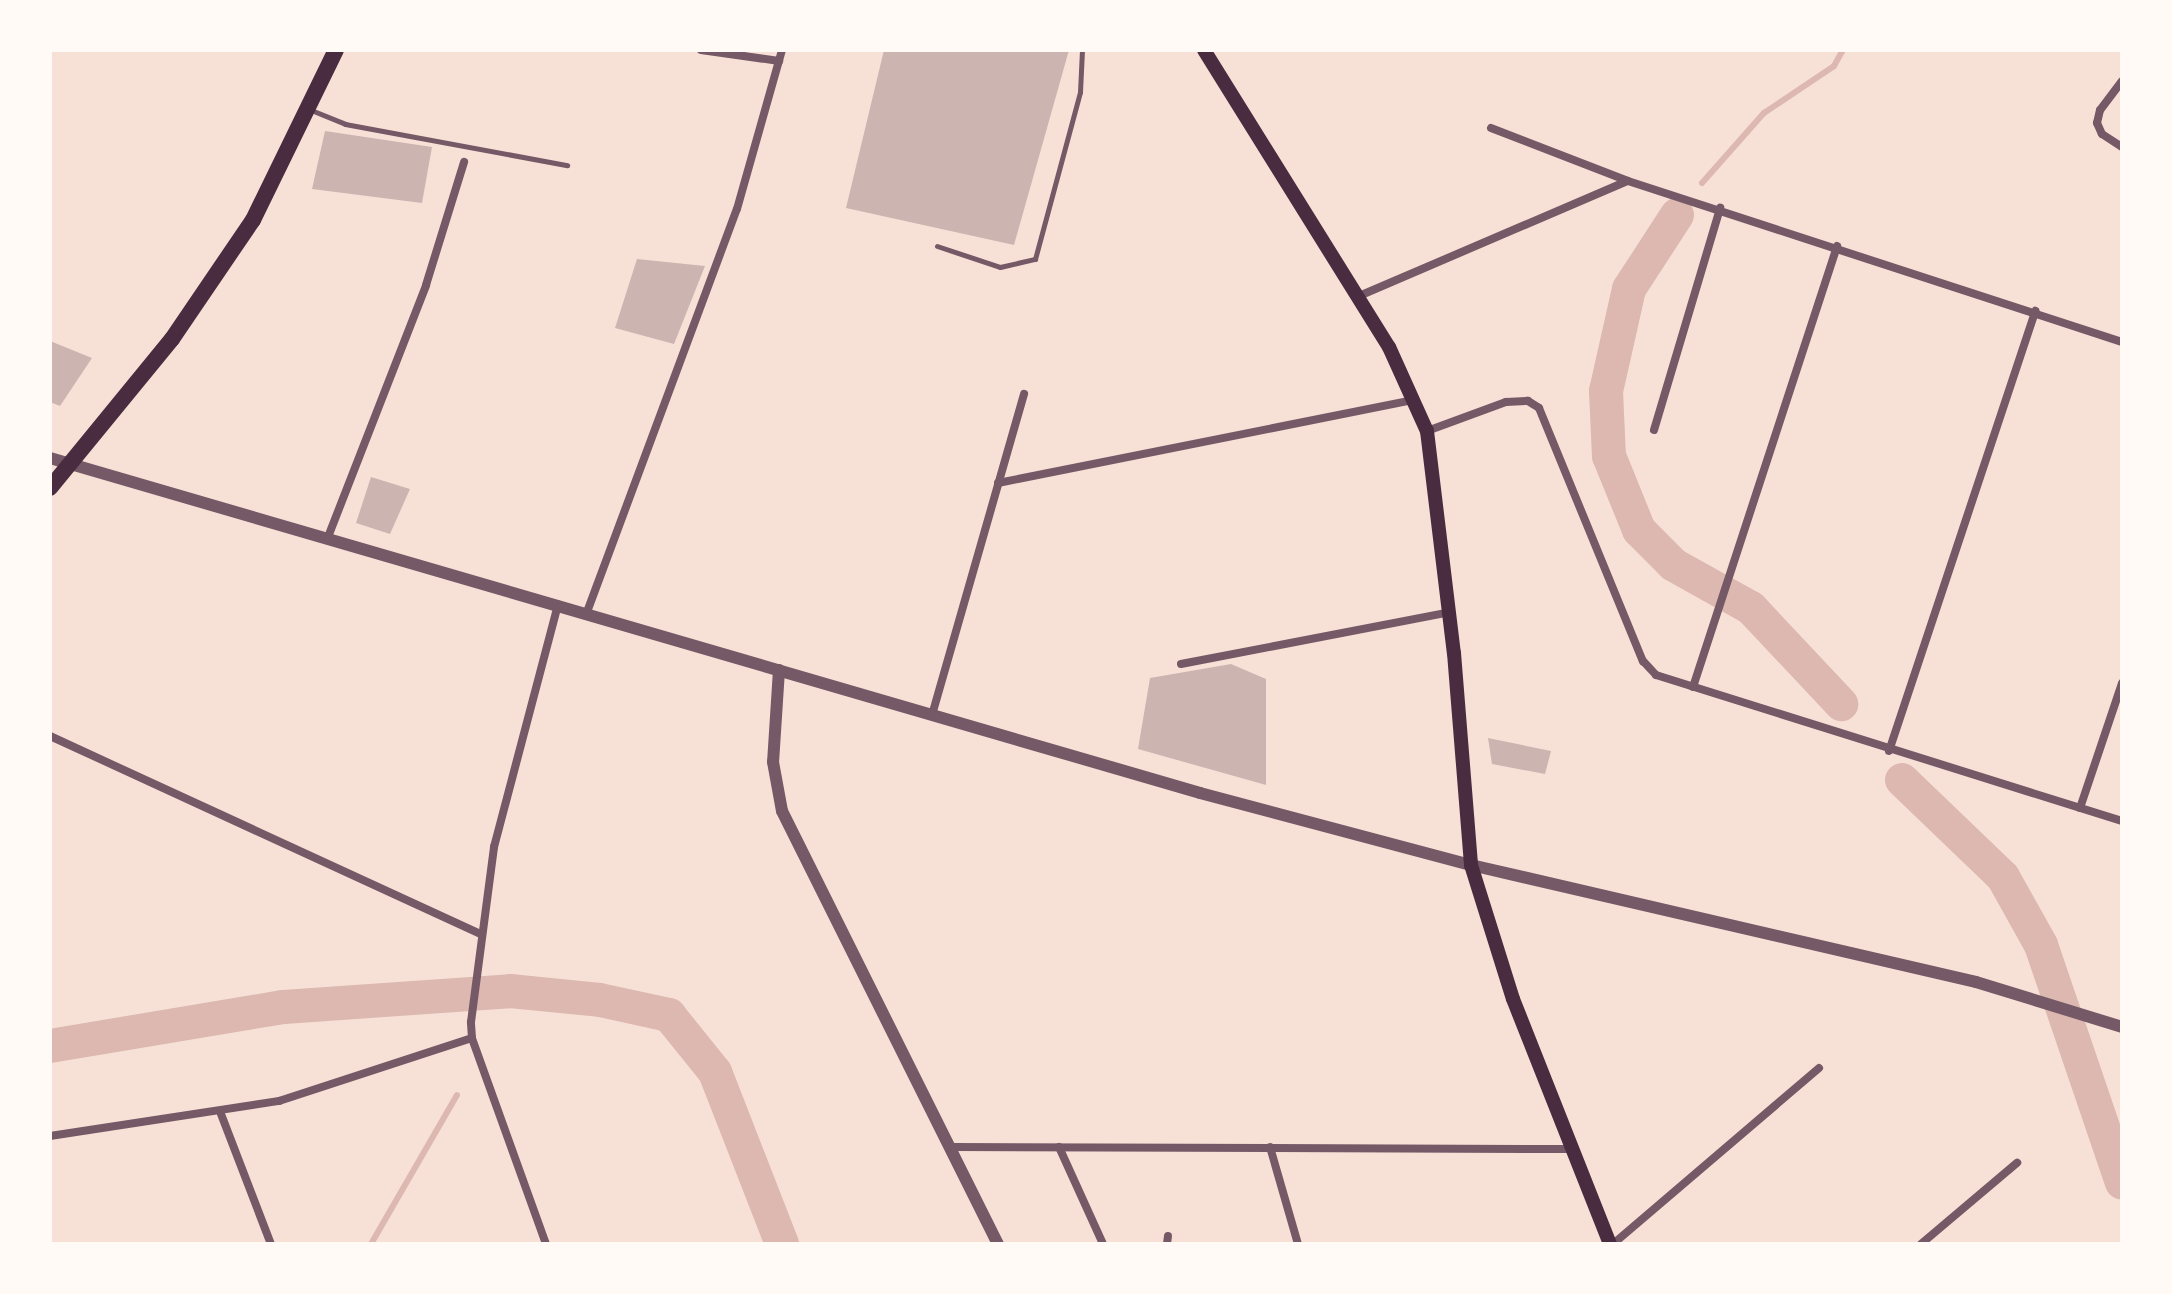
<!DOCTYPE html>
<style>
body{margin:0}
#map{position:relative;width:2172px;height:1294px;overflow:hidden;background:#f7e1d7;font-family:Montserrat,sans-serif}
div>[style]{position:absolute}
[style*='--x']{left:calc(var(--x)*1px);top:calc(var(--y)*1px);width:calc(var(--w)*1px);rotate:calc(var(--a)*1deg)}
.stream>*{height:6px;margin:-3px;padding:0 3px;transform-origin:3px;border-radius:3px;background:#dcb8b0}
.river>*{height:34px;margin:-17px;padding:0 17px;transform-origin:17px;border-radius:17px;background:#dcb8b0}
.building>*{inset:0;background:#ccb4b1}
.service>*{height:5px;margin:-2.5px;padding:0 2.5px;transform-origin:2.5px;border-radius:2.5px;background:#755966}
.minor>*{height:8px;margin:-4px;padding:0 4px;transform-origin:4px;border-radius:4px;background:#755966}
.tertiary>*{height:12px;margin:-6px;padding:0 6px;transform-origin:6px;border-radius:6px;background:#755966}
.secondary>*{height:14px;margin:-7px;padding:0 7px;transform-origin:7px;border-radius:7px;background:#4a2c40}
.primary>*{height:16px;margin:-8px;padding:0 8px;transform-origin:8px;border-radius:8px;background:#4a2c40}
span{translate:-50% -50%;white-space:nowrap;text-align:center;line-height:1.15;-webkit-text-stroke:8px #fffaf5;paint-order:stroke}
.frame{position:absolute;inset:0;border:52px solid #fffaf5;pointer-events:none}
</style>
<div id="map">
<div class="stream">
<i style="--x:1702;--y:183;--w:94;--a:-48.5"></i>
<i style="--x:1764;--y:113;--w:84;--a:-33.9"></i>
<i style="--x:1834;--y:66;--w:18;--a:-61"></i>
<i style="--x:512;--y:1004;--w:14;--a:-60"></i>
<i style="--x:371;--y:1244;--w:172;--a:-60"></i>
</div>
<div class="river">
<i style="--x:1677;--y:215;--w:88;--a:123"></i>
<i style="--x:1629;--y:289;--w:105;--a:102.7"></i>
<i style="--x:1606;--y:391;--w:65;--a:87.4"></i>
<i style="--x:1609;--y:456;--w:80;--a:67.9"></i>
<i style="--x:1639;--y:530;--w:49;--a:45"></i>
<i style="--x:1674;--y:565;--w:88;--a:29.2"></i>
<i style="--x:1751;--y:608;--w:132;--a:46.8"></i>
<i style="--x:1902;--y:780;--w:140;--a:43.8"></i>
<i style="--x:2003;--y:877;--w:78;--a:60.8"></i>
<i style="--x:2041;--y:945;--w:251;--a:71.2"></i>
<i style="--x:50;--y:1046;--w:237;--a:-9.5"></i>
<i style="--x:284;--y:1007;--w:227;--a:-4"></i>
<i style="--x:510;--y:991;--w:90;--a:5.7"></i>
<i style="--x:600;--y:1000;--w:71;--a:12.3"></i>
<i style="--x:669;--y:1015;--w:73;--a:51.1"></i>
<i style="--x:715;--y:1072;--w:185;--a:68.7"></i>
</div>
<div class="building">
<i style="clip-path:polygon(884px 50px,1069px 50px,1014px 245px,846px 208px)"></i>
<i style="clip-path:polygon(325px 131px,432px 147px,422px 203px,312px 189px)"></i>
<i style="clip-path:polygon(637px 259px,705px 266px,674px 344px,615px 328px)"></i>
<i style="clip-path:polygon(50px 341px,92px 358px,60px 406px,50px 402px)"></i>
<i style="clip-path:polygon(371px 477px,410px 489px,390px 534px,356px 523px)"></i>
<i style="clip-path:polygon(1231px 664px,1266px 679px,1266px 785px,1138px 749px,1150px 678px)"></i>
<i style="clip-path:polygon(1488px 738px,1551px 751px,1545px 774px,1492px 764px)"></i>
</div>
<div class="service">
<i style="--x:311;--y:110;--w:37;--a:22"></i>
<i style="--x:345;--y:124;--w:226;--a:10.5"></i>
<i style="--x:937;--y:246;--w:66;--a:18.4"></i>
<i style="--x:1000;--y:267;--w:36;--a:-13"></i>
<i style="--x:1035;--y:259;--w:173;--a:-74.9"></i>
<i style="--x:1080;--y:92;--w:42;--a:-87.3"></i>
</div>
<div class="minor">
<i style="--x:701;--y:50;--w:79;--a:8"></i>
<i style="--x:2122;--y:81;--w:36;--a:127"></i>
<i style="--x:2100;--y:110;--w:13;--a:103"></i>
<i style="--x:2097;--y:123;--w:12;--a:66"></i>
<i style="--x:2102;--y:134;--w:24;--a:33"></i>
<i style="--x:1491;--y:128;--w:147;--a:21.1"></i>
<i style="--x:1628;--y:181;--w:520;--a:18.05"></i>
<i style="--x:1359;--y:296;--w:292;--a:-23.2"></i>
<i style="--x:1654;--y:430;--w:232;--a:-73.4"></i>
<i style="--x:1427;--y:431;--w:84;--a:-20.2"></i>
<i style="--x:1506;--y:402;--w:22;--a:-3"></i>
<i style="--x:1528;--y:401;--w:13;--a:32"></i>
<i style="--x:1539;--y:408;--w:274;--a:67.7"></i>
<i style="--x:1643;--y:661;--w:19;--a:47"></i>
<i style="--x:1656;--y:675;--w:488;--a:17.4"></i>
<i style="--x:998;--y:483;--w:424;--a:-11.3"></i>
<i style="--x:328;--y:537;--w:270;--a:-68.7"></i>
<i style="--x:426;--y:285;--w:129;--a:-72.8"></i>
<i style="--x:587;--y:612;--w:430;--a:-69.6"></i>
<i style="--x:737;--y:209;--w:165;--a:-74.2"></i>
<i style="--x:1181;--y:664;--w:274;--a:-10.9"></i>
<i style="--x:1693;--y:687;--w:464;--a:-71.9"></i>
<i style="--x:932;--y:715;--w:334;--a:-74"></i>
<i style="--x:50;--y:736;--w:473;--a:24.7"></i>
<i style="--x:1889;--y:751;--w:464;--a:-71.6"></i>
<i style="--x:2080;--y:808;--w:132;--a:-71.4"></i>
<i style="--x:221;--y:1114;--w:139;--a:69"></i>
<i style="--x:50;--y:1136;--w:232;--a:-8.7"></i>
<i style="--x:279;--y:1101;--w:203;--a:-18.1"></i>
<i style="--x:953;--y:1147;--w:618;--a:0.19"></i>
<i style="--x:1059;--y:1147;--w:107;--a:65.6"></i>
<i style="--x:1270;--y:1147;--w:101;--a:73.9"></i>
<i style="--x:546;--y:1244;--w:219;--a:-109.8"></i>
<i style="--x:472;--y:1038;--w:16;--a:-94"></i>
<i style="--x:471;--y:1022;--w:177;--a:-82.5"></i>
<i style="--x:494;--y:847;--w:251;--a:-75.2"></i>
<i style="--x:1167;--y:1244;--w:8;--a:-83"></i>
<i style="--x:1613;--y:1244;--w:271;--a:-40.5"></i>
<i style="--x:1921;--y:1244;--w:126;--a:-40.2"></i>
</div>
<div class="tertiary">
<i style="--x:50;--y:458;--w:1198;--a:16.24"></i>
<i style="--x:1200;--y:793;--w:280;--a:14.9"></i>
<i style="--x:1471;--y:865;--w:518;--a:13.04"></i>
<i style="--x:1976;--y:982;--w:153;--a:17.1"></i>
<i style="--x:779;--y:670;--w:92;--a:93.7"></i>
<i style="--x:773;--y:762;--w:50;--a:79.6"></i>
<i style="--x:782;--y:811;--w:484;--a:63.5"></i>
</div>
<div class="secondary">
<i style="--x:1204;--y:50;--w:350;--a:58.1"></i>
<i style="--x:1389;--y:347;--w:92;--a:65.7"></i>
<i style="--x:1427;--y:431;--w:224;--a:83.1"></i>
<i style="--x:1454;--y:653;--w:213;--a:85.4"></i>
<i style="--x:1471;--y:865;--w:140;--a:72.6"></i>
<i style="--x:1513;--y:999;--w:264;--a:68.4"></i>
</div>
<div class="primary">
<i style="--x:50;--y:488;--w:193;--a:-50.7"></i>
<i style="--x:172;--y:339;--w:144;--a:-55.8"></i>
<i style="--x:253;--y:220;--w:189;--a:-64"></i>
</div>
<div class="frame"></div>
</div>
